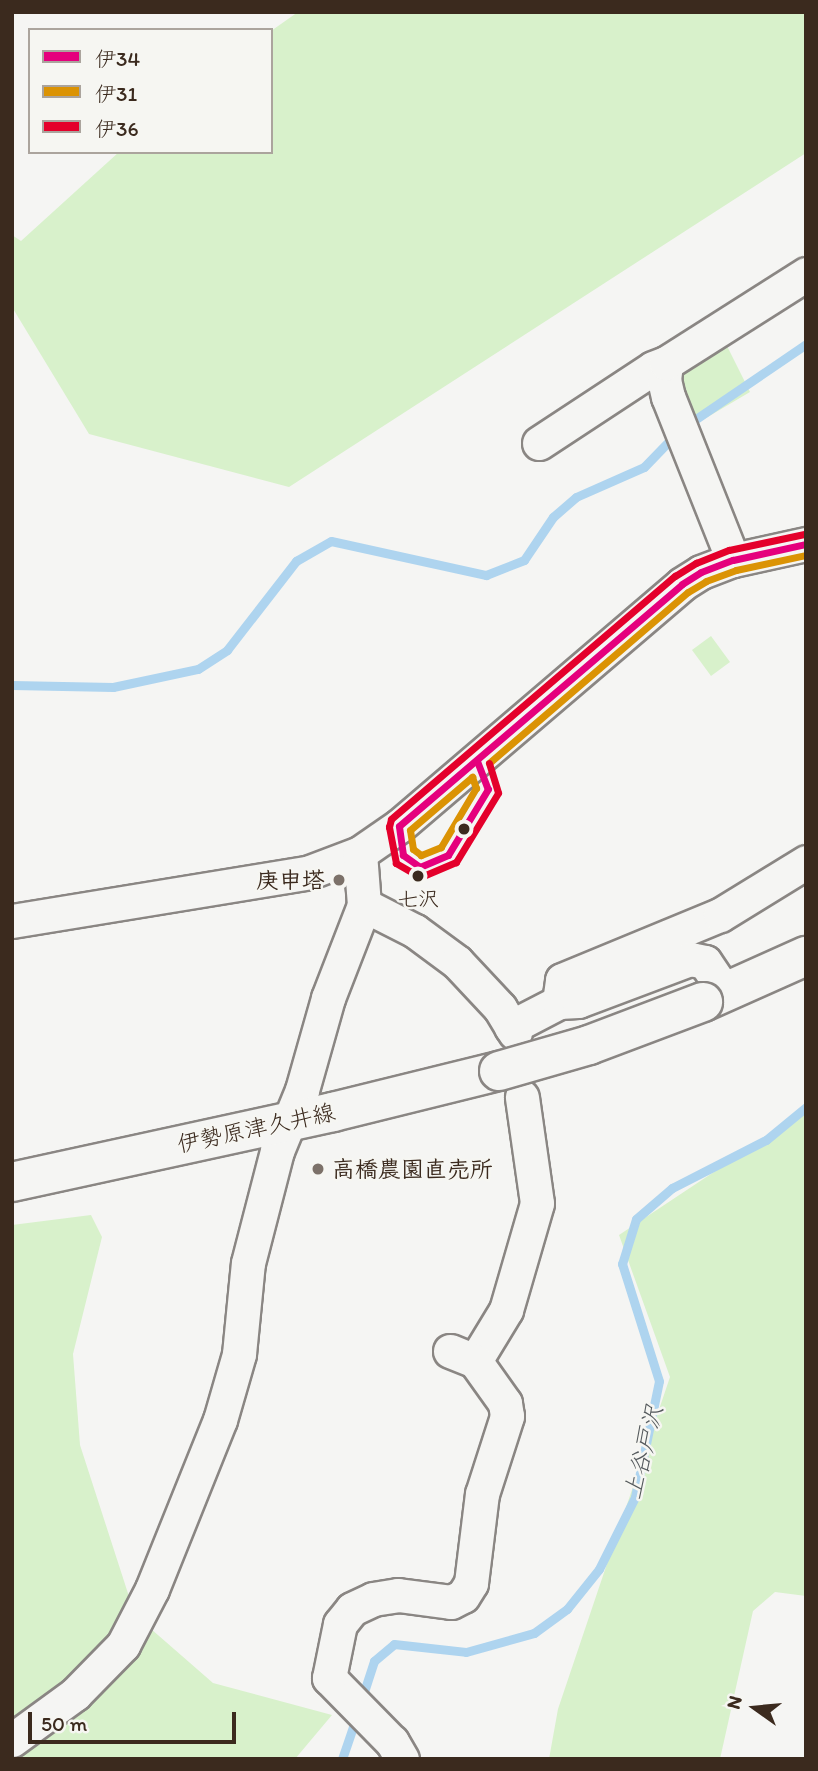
<!DOCTYPE html>
<meta charset="utf-8">
<style>
body{margin:0}
#map{position:relative;width:818px;height:1771px;overflow:hidden;background:#f5f5f3;font-family:Itim,"Klee One",sans-serif}
div>[style]{position:absolute}
[style*='--x']{left:calc(var(--x)*1px);top:calc(var(--y)*1px);width:calc(var(--w)*1px);rotate:calc(var(--a)*1deg)}
.green>*{inset:0;background:#d8f1cb}
.stream>*{height:9px;margin:-4.5px;padding:0 4.5px;transform-origin:4.5px;border-radius:4.5px;background:#aed4ef}
.roads{filter:drop-shadow(2px 0 #8a8683) drop-shadow(-2px 0 #8a8683) drop-shadow(0 2px #8a8683) drop-shadow(0 -2px #8a8683)}
.minor>*{height:33px;margin:-16.5px;padding:0 16.5px;transform-origin:16.5px;border-radius:16.5px;background:#f5f5f3}
.major>*{height:38px;margin:-19px;padding:0 19px;transform-origin:19px;border-radius:19px;background:#f5f5f3}
.bridges{filter:drop-shadow(2px 0 #8a8683) drop-shadow(-2px 0 #8a8683) drop-shadow(0 2px #8a8683) drop-shadow(0 -2px #8a8683)}
.major-bridge>*{height:38px;margin:-19px;padding:0 19px;transform-origin:19px;border-radius:19px;background:#f5f5f3}
.bus-1>*{height:7px;margin:-3.5px;padding:0 3.5px;transform-origin:3.5px;border-radius:3.5px;background:#e5007d}
.bus-2>*{height:7px;margin:-3.5px;padding:0 3.5px;transform-origin:3.5px;border-radius:3.5px;background:#db9304}
.bus-3>*{height:7px;margin:-3.5px;padding:0 3.5px;transform-origin:3.5px;border-radius:3.5px;background:#e4002b}
.dots>*{width:19px;height:19px;translate:-50% -50%;box-sizing:border-box;border:4px solid #f6f6f2;border-radius:50%}
span{translate:-50% -50%;white-space:nowrap;text-align:center;line-height:1.15;-webkit-text-stroke:5px #f6f6f2;paint-order:stroke}
.bus-label{font-size:21px;color:#3b2a1e}
.poi-label{font-size:23px;color:#3b2a1e;font-weight:700}
.right{translate:-100% -50%;text-align:right}
.left{translate:0 -50%;text-align:left}
.street-label{font-size:23px;color:#3b2a1e}
.water-label{font-size:24px;color:#54595c;font-style:italic}
.frame{position:absolute;inset:0;border:14px solid #3b2a1e;pointer-events:none}
.legend{position:absolute;left:28px;top:28px;width:245px;height:126px;box-sizing:border-box;background:#f6f6f2;border:2px solid #aba49d;margin:0;padding:9px 12px;list-style:none;font-size:21px;color:#3b2a1e}
.legend li{display:flex;align-items:center;gap:14px;height:35px}
.legend b{width:35px;border:2px solid #aba49d}
.north{position:absolute;left:720px;top:1673px;width:70px;height:70px;-webkit-text-stroke:5px #f6f6f2;paint-order:stroke;rotate:285deg;font-size:19px;font-weight:700;line-height:28px;text-align:center;color:#3b2a1e}
.north::after{content:'';display:block;margin:auto;width:24px;height:32px;background:#3b2a1e;clip-path:polygon(50% 0,100% 100%,50% 72%,0 100%)}
.scale{position:absolute;left:28px;top:1712px;width:208px;height:32px;box-sizing:border-box;border:4px solid #3b2a1e;border-top:0;padding-left:9px;font-size:21px;line-height:24px;white-space:nowrap;color:#3b2a1e;-webkit-text-stroke:5px #f6f6f2;paint-order:stroke}
</style>
<div id="map">
<div class="green">
<i style="clip-path:polygon(298px 12px,806px 12px,806px 153px,289px 487px,89px 434px,12px 307px,12px 235px,21px 241px,119px 152px,271px 152px,271px 31px)"></i>
<i style="clip-path:polygon(723px 338px,750px 392px,689px 428px,673px 371px)"></i>
<i style="clip-path:polygon(711px 636px,730px 662px,711px 676px,692px 650px)"></i>
<i style="clip-path:polygon(806px 1111px,806px 1596px,775px 1592px,753px 1611px,720px 1759px,549px 1759px,558px 1709px,670px 1377px,619px 1235px)"></i>
<i style="clip-path:polygon(91px 1215px,102px 1237px,73px 1354px,80px 1445px,135px 1615px,213px 1683px,332px 1715px,295px 1759px,12px 1759px,12px 1225px)"></i>
</div>
<div class="stream">
<i style="--x:687;--y:425;--w:144;--a:-34.2"></i>
<i style="--x:12;--y:685;--w:101;--a:1.1"></i>
<i style="--x:113;--y:687;--w:87;--a:-12"></i>
<i style="--x:198;--y:669;--w:35;--a:-33"></i>
<i style="--x:227;--y:650;--w:113;--a:-52.2"></i>
<i style="--x:296;--y:561;--w:40;--a:-29.7"></i>
<i style="--x:331;--y:541;--w:159;--a:12.4"></i>
<i style="--x:486;--y:575;--w:41;--a:-21.5"></i>
<i style="--x:524;--y:560;--w:52;--a:-56"></i>
<i style="--x:553;--y:517;--w:30;--a:-41"></i>
<i style="--x:576;--y:497;--w:74;--a:-23.8"></i>
<i style="--x:644;--y:467;--w:46;--a:-45.9"></i>
<i style="--x:361;--y:1701;--w:42;--a:-72"></i>
<i style="--x:374;--y:1661;--w:26;--a:-40"></i>
<i style="--x:394;--y:1644;--w:72;--a:6.3"></i>
<i style="--x:466;--y:1652;--w:71;--a:-15.6"></i>
<i style="--x:534;--y:1633;--w:41;--a:-36"></i>
<i style="--x:567;--y:1609;--w:51;--a:-51.3"></i>
<i style="--x:599;--y:1569;--w:80;--a:-63.4"></i>
<i style="--x:635;--y:1497;--w:118;--a:-78.3"></i>
<i style="--x:659;--y:1381;--w:123;--a:-107.5"></i>
<i style="--x:622;--y:1264;--w:47;--a:-72.7"></i>
<i style="--x:636;--y:1219;--w:48;--a:-40.7"></i>
<i style="--x:672;--y:1188;--w:106;--a:-27.1"></i>
<i style="--x:766;--y:1140;--w:52;--a:-39.5"></i>
<i style="--x:342;--y:1759;--w:43;--a:-71.1"></i>
</div>
<div class="roads">
<div class="minor">
<i style="--x:539;--y:443;--w:136;--a:-33.3"></i>
<i style="--x:653;--y:368;--w:14;--a:-21"></i>
<i style="--x:733;--y:560;--w:175;--a:-111.7"></i>
<i style="--x:668;--y:397;--w:17;--a:-103"></i>
<i style="--x:664;--y:380;--w:17;--a:-83"></i>
<i style="--x:666;--y:363;--w:166;--a:-32.4"></i>
<i style="--x:364;--y:905;--w:57;--a:27"></i>
<i style="--x:415;--y:931;--w:52;--a:36.4"></i>
<i style="--x:457;--y:962;--w:63;--a:46.9"></i>
<i style="--x:500;--y:1008;--w:29;--a:59"></i>
<i style="--x:12;--y:921;--w:302;--a:-9.3"></i>
<i style="--x:310;--y:872;--w:53;--a:-20.8"></i>
<i style="--x:360;--y:853;--w:47;--a:-34.7"></i>
<i style="--x:399;--y:826;--w:372;--a:-40.5"></i>
<i style="--x:682;--y:584;--w:22;--a:-32"></i>
<i style="--x:701;--y:572;--w:34;--a:-21"></i>
<i style="--x:733;--y:560;--w:75;--a:-12.4"></i>
<i style="--x:559;--y:1002;--w:22;--a:-82"></i>
<i style="--x:562;--y:980;--w:171;--a:-22.4"></i>
<i style="--x:720;--y:915;--w:101;--a:-31.6"></i>
<i style="--x:511;--y:1027;--w:54;--a:-27.5"></i>
<i style="--x:559;--y:1002;--w:19;--a:-3"></i>
<i style="--x:578;--y:1001;--w:120;--a:-20.6"></i>
<i style="--x:690;--y:959;--w:15;--a:11"></i>
<i style="--x:705;--y:962;--w:37;--a:56"></i>
<i style="--x:475;--y:1361;--w:60;--a:-58.7"></i>
<i style="--x:506;--y:1310;--w:111;--a:-73.8"></i>
<i style="--x:537;--y:1203;--w:107;--a:-98.1"></i>
<i style="--x:12;--y:1740;--w:78;--a:-36.1"></i>
<i style="--x:75;--y:1694;--w:69;--a:-45.6"></i>
<i style="--x:123;--y:1645;--w:63;--a:-62.6"></i>
<i style="--x:152;--y:1589;--w:182;--a:-68.1"></i>
<i style="--x:220;--y:1420;--w:69;--a:-73.9"></i>
<i style="--x:239;--y:1354;--w:91;--a:-84.4"></i>
<i style="--x:248;--y:1263;--w:116;--a:-75.5"></i>
<i style="--x:277;--y:1151;--w:66;--a:-67.7"></i>
<i style="--x:302;--y:1090;--w:96;--a:-74.2"></i>
<i style="--x:328;--y:998;--w:100;--a:-68.8"></i>
<i style="--x:364;--y:905;--w:52;--a:-94.4"></i>
<i style="--x:402;--y:1759;--w:20;--a:-120"></i>
<i style="--x:392;--y:1742;--w:90;--a:-134.5"></i>
<i style="--x:329;--y:1678;--w:55;--a:-78.5"></i>
<i style="--x:340;--y:1624;--w:19;--a:-51"></i>
<i style="--x:352;--y:1609;--w:23;--a:-25"></i>
<i style="--x:373;--y:1599;--w:25;--a:-9"></i>
<i style="--x:398;--y:1595;--w:53;--a:7.5"></i>
<i style="--x:451;--y:1602;--w:13;--a:-27"></i>
<i style="--x:463;--y:1596;--w:15;--a:-58"></i>
<i style="--x:471;--y:1583;--w:90;--a:-83"></i>
<i style="--x:482;--y:1494;--w:82;--a:-72.2"></i>
<i style="--x:507;--y:1416;--w:13;--a:-99"></i>
<i style="--x:505;--y:1403;--w:52;--a:-125.5"></i>
<i style="--x:475;--y:1361;--w:27;--a:-158"></i>
</div>
<div class="major">
<i style="--x:703;--y:1002;--w:113;--a:-24.1"></i>
<i style="--x:12;--y:1182;--w:329;--a:-12.3"></i>
<i style="--x:333;--y:1112;--w:171;--a:-13.9"></i>
</div>
</div>
<div class="bridges">
<div class="major-bridge">
<i style="--x:499;--y:1071;--w:94;--a:-16.1"></i>
<i style="--x:589;--y:1045;--w:122;--a:-20.7"></i>
</div>
</div>
<div class="bus-1">
<i style="--x:477;--y:761;--w:30;--a:69"></i>
<i style="--x:488;--y:789;--w:77;--a:121.2"></i>
<i style="--x:448;--y:855;--w:30;--a:157"></i>
<i style="--x:420;--y:867;--w:21;--a:-145"></i>
<i style="--x:403;--y:855;--w:29;--a:-98"></i>
<i style="--x:399;--y:826;--w:372;--a:-40.5"></i>
<i style="--x:682;--y:584;--w:22;--a:-32"></i>
<i style="--x:701;--y:572;--w:34;--a:-21"></i>
<i style="--x:733;--y:560;--w:75;--a:-12.4"></i>
</div>
<div class="bus-2">
<i style="--x:489;--y:763;--w:262;--a:-40.7"></i>
<i style="--x:688;--y:592;--w:21;--a:-31"></i>
<i style="--x:706;--y:581;--w:32;--a:-20"></i>
<i style="--x:736;--y:570;--w:72;--a:-12.1"></i>
<i style="--x:472;--y:777;--w:12;--a:70"></i>
<i style="--x:476;--y:788;--w:69;--a:120.7"></i>
<i style="--x:441;--y:847;--w:22;--a:158"></i>
<i style="--x:421;--y:855;--w:10;--a:-143"></i>
<i style="--x:413;--y:849;--w:19;--a:-99"></i>
<i style="--x:410;--y:830;--w:82;--a:-40.5"></i>
</div>
<div class="bus-3">
<i style="--x:489;--y:763;--w:31;--a:73"></i>
<i style="--x:498;--y:793;--w:81;--a:121.3"></i>
<i style="--x:456;--y:862;--w:39;--a:157"></i>
<i style="--x:420;--y:877;--w:28;--a:-150"></i>
<i style="--x:396;--y:863;--w:37;--a:-101"></i>
<i style="--x:389;--y:827;--w:8;--a:-76"></i>
<i style="--x:391;--y:819;--w:374;--a:-40.6"></i>
<i style="--x:675;--y:576;--w:25;--a:-32"></i>
<i style="--x:696;--y:563;--w:35;--a:-22"></i>
<i style="--x:729;--y:550;--w:77;--a:-12"></i>
</div>
<div class="dots">
<i style="left:464px;top:829px;background:#3b2a1e"></i>
<i style="left:418px;top:876px;background:#3b2a1e"></i>
<i style="left:339px;top:880px;background:#7c7169"></i>
<i style="left:318px;top:1169px;background:#7c7169"></i>
</div>
<div class="bus-label">
<span style="left:418px;top:899px">七沢</span>
</div>
<div class="poi-label">
<span class="right" style="left:325px;top:880px">庚申塔</span>
<span class="left" style="left:332px;top:1169px">高橋農園直売所</span>
</div>
<div class="street-label">
<span style="left:256px;top:1128px;rotate:-12deg">伊勢原津久井線</span>
</div>
<div class="water-label">
<span style="left:643px;top:1452px;rotate:-76deg">上谷戸沢</span>
</div>
<div class="frame"></div>
<ul class="legend">
<li><b style="height:9px;background:#e5007d"></b>伊34</li>
<li><b style="height:9px;background:#db9304"></b>伊31</li>
<li><b style="height:9px;background:#e4002b"></b>伊36</li>
</ul>
<div class="north">N</div>
<div class="scale">50 m</div>
</div>
